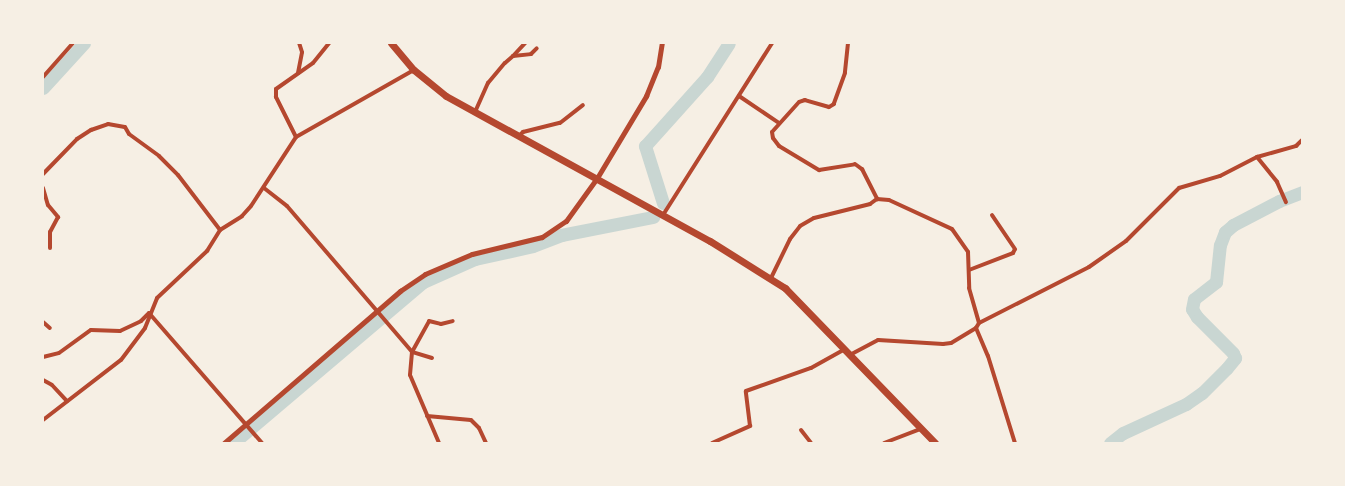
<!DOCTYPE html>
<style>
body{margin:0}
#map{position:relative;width:1345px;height:486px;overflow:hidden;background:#f6efe4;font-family:"Work Sans",sans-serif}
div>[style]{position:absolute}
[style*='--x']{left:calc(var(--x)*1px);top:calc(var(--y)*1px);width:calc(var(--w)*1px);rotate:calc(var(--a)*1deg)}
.river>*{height:13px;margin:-6.5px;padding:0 6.5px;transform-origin:6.5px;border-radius:6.5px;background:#c9d6d2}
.minor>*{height:4px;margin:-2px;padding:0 2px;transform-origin:2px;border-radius:2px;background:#b5482f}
.tertiary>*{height:5px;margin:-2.5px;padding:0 2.5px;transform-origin:2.5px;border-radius:2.5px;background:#b5482f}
.primary>*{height:7px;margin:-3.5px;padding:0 3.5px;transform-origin:3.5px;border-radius:3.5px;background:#b5482f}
span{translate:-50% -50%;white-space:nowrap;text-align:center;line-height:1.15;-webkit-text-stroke:3.5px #f6efe4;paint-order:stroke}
.frame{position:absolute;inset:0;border:44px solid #f6efe4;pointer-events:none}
</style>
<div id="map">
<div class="river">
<i style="--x:43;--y:88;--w:61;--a:-47.7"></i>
<i style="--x:663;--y:203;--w:60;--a:-107.5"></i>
<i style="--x:645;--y:146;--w:93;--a:-48.1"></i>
<i style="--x:707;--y:77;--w:40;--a:-57.1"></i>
<i style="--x:233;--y:443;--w:249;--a:-40.3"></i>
<i style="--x:423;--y:282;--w:57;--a:-23.9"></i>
<i style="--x:475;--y:259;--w:59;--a:-12.6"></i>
<i style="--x:533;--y:246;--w:30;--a:-21"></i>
<i style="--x:561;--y:235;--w:94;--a:-11.1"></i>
<i style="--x:1110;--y:443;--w:16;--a:-38"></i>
<i style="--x:1123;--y:433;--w:69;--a:-24.7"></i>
<i style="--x:1186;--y:404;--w:19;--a:-35"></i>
<i style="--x:1202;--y:393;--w:35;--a:-45"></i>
<i style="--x:1227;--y:368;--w:13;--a:-51"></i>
<i style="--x:1235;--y:358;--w:5;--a:-112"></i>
<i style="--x:1233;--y:353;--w:51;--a:-135"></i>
<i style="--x:1197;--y:317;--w:9;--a:-122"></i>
<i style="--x:1192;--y:309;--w:10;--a:-79"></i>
<i style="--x:1194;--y:299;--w:28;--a:-38"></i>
<i style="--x:1216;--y:282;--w:37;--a:-84"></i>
<i style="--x:1220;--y:245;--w:14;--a:-69"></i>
<i style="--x:1225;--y:232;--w:11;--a:-41"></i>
<i style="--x:1233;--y:225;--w:52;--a:-27.6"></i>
<i style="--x:1279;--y:201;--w:25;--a:-21"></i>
</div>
<div class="minor">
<i style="--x:848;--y:43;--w:30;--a:96"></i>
<i style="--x:845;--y:73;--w:33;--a:110"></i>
<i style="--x:834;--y:104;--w:6;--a:149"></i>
<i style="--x:829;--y:107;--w:25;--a:-164"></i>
<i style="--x:805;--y:100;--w:6;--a:162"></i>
<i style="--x:799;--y:102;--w:40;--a:132"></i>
<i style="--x:772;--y:132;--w:6;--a:81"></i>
<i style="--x:773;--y:138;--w:10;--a:53"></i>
<i style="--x:779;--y:146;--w:47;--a:31"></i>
<i style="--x:819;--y:170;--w:36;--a:-9"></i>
<i style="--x:855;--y:164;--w:9;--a:36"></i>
<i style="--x:862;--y:169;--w:34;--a:63"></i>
<i style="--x:877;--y:199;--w:12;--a:5"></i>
<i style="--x:889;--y:200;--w:69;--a:24.7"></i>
<i style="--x:952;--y:229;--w:28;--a:55"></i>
<i style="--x:968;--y:252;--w:36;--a:88"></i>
<i style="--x:969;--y:288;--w:36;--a:74"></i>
<i style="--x:979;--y:323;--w:6;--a:121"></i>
<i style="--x:976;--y:328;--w:29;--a:149"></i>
<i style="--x:951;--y:343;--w:8;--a:173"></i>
<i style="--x:943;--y:344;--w:65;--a:-176.5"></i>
<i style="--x:878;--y:340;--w:32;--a:152"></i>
<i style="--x:513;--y:56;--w:18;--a:-47"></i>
<i style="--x:298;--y:73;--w:21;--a:-79"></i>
<i style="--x:302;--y:52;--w:9;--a:-108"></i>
<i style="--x:43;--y:77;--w:45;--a:-48.6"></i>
<i style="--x:739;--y:96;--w:48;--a:34"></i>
<i style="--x:475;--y:112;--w:32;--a:-66"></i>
<i style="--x:488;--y:83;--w:26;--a:-50"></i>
<i style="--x:505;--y:63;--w:11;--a:-41"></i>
<i style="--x:513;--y:56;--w:18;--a:-6"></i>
<i style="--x:531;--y:54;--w:8;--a:-45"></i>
<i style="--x:519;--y:136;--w:6;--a:-45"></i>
<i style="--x:523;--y:132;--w:38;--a:-14"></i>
<i style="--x:560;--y:123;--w:29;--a:-38"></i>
<i style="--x:296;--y:137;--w:45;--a:-116.6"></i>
<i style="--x:276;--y:97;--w:8;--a:-90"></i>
<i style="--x:276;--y:89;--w:45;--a:-35.1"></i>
<i style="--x:313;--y:63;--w:26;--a:-51"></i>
<i style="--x:1257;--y:157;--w:32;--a:51"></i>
<i style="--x:1277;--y:182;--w:22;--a:66"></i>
<i style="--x:43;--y:174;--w:49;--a:-45.8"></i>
<i style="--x:77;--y:139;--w:17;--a:-33"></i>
<i style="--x:91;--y:130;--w:18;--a:-19"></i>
<i style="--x:108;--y:124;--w:17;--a:10"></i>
<i style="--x:125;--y:127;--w:8;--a:60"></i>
<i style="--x:129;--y:134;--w:37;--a:36"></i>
<i style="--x:159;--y:156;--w:27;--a:45"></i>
<i style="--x:178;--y:175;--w:69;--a:52.6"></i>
<i style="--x:43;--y:188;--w:18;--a:74"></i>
<i style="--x:48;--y:205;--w:16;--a:50"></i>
<i style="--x:58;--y:217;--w:17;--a:118"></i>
<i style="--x:50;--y:232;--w:16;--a:90"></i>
<i style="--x:264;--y:188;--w:29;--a:38"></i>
<i style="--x:287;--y:206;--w:192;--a:49.4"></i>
<i style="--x:412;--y:352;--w:23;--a:95"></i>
<i style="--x:410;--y:375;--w:74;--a:66.9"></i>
<i style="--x:663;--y:215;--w:204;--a:-57.6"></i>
<i style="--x:969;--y:270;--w:47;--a:-21.1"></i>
<i style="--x:1013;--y:253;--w:4;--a:-63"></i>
<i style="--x:1015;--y:249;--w:41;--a:-124.1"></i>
<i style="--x:771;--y:278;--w:43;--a:-64"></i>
<i style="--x:790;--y:239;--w:16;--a:-52"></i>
<i style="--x:800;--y:226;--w:16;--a:-30"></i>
<i style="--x:814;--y:218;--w:58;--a:-14"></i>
<i style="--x:870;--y:204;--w:9;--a:-36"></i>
<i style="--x:149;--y:313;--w:172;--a:49"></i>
<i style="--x:43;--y:322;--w:9;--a:41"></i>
<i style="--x:979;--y:323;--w:123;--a:-27"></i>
<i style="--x:1089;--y:267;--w:45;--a:-35.1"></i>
<i style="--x:1126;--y:241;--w:75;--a:-45"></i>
<i style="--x:1179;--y:188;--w:43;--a:-16.3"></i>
<i style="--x:1220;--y:176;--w:42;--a:-27.2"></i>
<i style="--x:1257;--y:157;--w:41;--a:-15.8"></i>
<i style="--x:1296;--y:146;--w:8;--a:-45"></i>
<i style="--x:976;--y:328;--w:30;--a:67"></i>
<i style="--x:988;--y:356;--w:91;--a:72.8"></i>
<i style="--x:43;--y:357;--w:16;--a:-14"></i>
<i style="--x:59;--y:353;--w:39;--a:-36"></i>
<i style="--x:91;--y:330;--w:29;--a:2"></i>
<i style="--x:120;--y:331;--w:23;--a:-25"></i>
<i style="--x:141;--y:321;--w:11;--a:-45"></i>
<i style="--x:432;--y:358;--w:21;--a:-163"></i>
<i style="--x:412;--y:352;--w:35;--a:-61"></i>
<i style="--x:429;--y:321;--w:12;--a:14"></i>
<i style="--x:441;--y:324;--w:12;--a:-14"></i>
<i style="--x:43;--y:380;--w:10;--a:29"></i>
<i style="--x:52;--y:385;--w:22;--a:47"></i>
<i style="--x:427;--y:416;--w:44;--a:5.2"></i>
<i style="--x:471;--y:420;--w:11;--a:45"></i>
<i style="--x:479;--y:428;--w:17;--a:65"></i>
<i style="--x:43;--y:420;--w:98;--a:-37.6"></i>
<i style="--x:121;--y:360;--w:40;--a:-53"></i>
<i style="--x:145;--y:328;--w:32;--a:-68"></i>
<i style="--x:157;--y:298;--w:69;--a:-43.2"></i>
<i style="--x:207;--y:251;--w:25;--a:-58"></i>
<i style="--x:220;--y:230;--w:26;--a:-32"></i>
<i style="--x:242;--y:216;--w:13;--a:-48"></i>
<i style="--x:251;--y:206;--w:82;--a:-56.9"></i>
<i style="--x:296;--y:137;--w:136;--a:-29.6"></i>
<i style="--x:801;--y:430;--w:16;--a:52"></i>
<i style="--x:712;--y:443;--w:42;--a:-24.1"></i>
<i style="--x:750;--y:426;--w:35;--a:-97"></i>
<i style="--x:746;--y:391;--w:69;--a:-19.5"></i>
<i style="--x:811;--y:368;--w:39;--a:-29"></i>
<i style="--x:884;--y:443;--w:40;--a:-21"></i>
</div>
<div class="tertiary">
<i style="--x:224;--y:443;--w:233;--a:-40.8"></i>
<i style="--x:400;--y:291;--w:30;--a:-34"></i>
<i style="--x:425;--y:274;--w:51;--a:-23.1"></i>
<i style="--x:472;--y:254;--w:72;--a:-13.7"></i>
<i style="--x:542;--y:237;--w:29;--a:-34"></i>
<i style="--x:566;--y:221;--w:53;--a:-54.2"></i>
<i style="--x:597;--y:178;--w:96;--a:-59.1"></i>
<i style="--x:646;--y:96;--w:31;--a:-68"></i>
<i style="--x:658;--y:67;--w:24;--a:-81"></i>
</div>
<div class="primary">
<i style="--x:391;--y:43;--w:35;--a:50"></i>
<i style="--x:414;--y:70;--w:41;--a:39.1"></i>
<i style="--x:446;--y:96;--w:301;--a:28.8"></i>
<i style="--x:710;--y:241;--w:89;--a:32.1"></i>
<i style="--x:785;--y:288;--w:216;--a:45.9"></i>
</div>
<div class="frame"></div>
</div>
